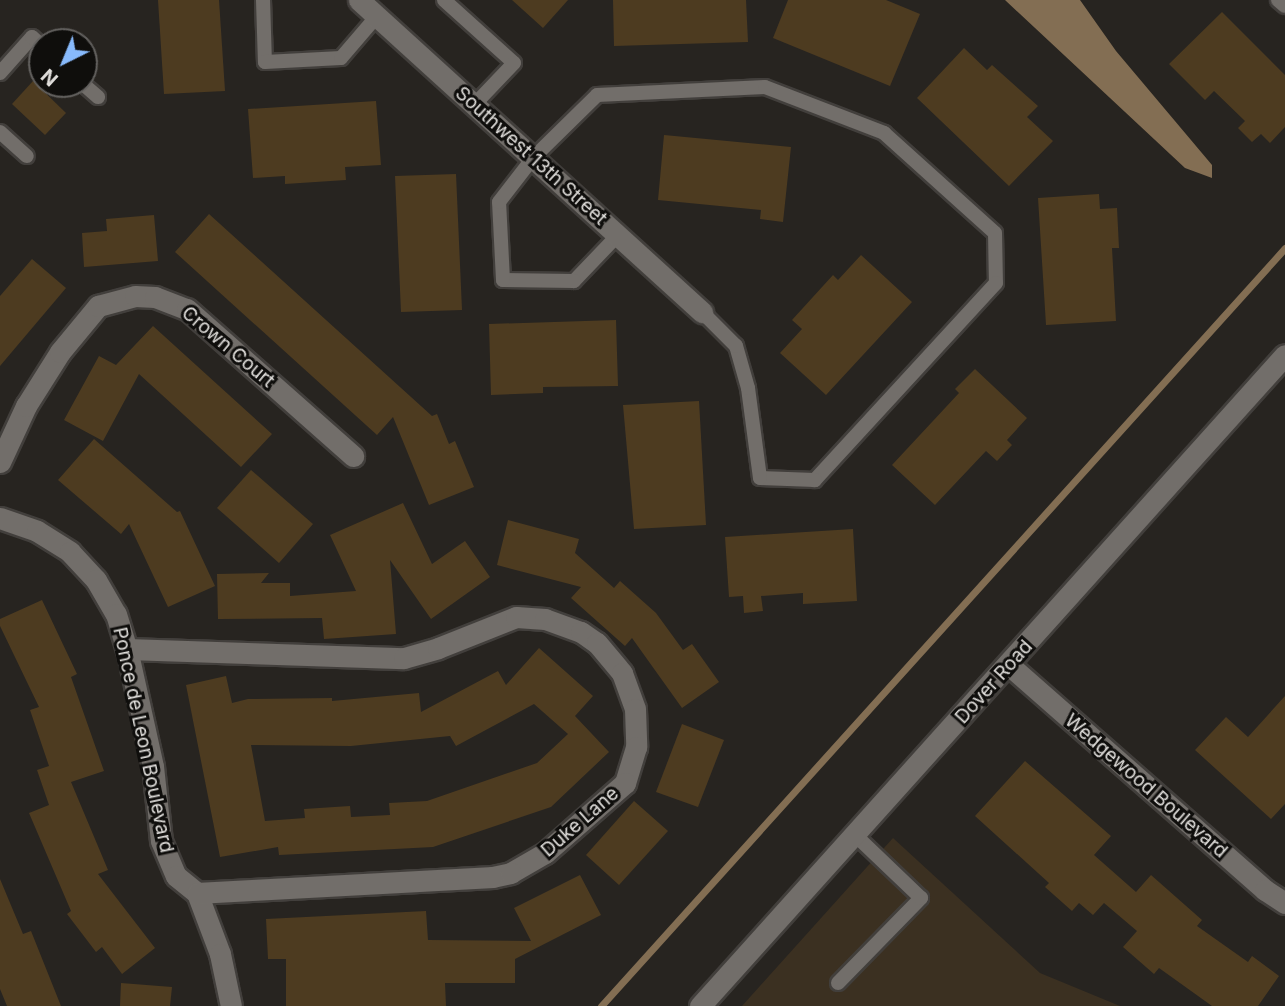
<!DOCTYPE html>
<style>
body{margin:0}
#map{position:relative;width:1285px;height:1006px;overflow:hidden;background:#272420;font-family:Inter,sans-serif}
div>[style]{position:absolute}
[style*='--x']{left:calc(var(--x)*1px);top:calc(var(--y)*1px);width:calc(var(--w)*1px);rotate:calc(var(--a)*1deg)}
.green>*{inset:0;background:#3b3021}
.water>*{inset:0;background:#836e53}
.stream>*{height:7px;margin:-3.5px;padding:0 3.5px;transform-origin:3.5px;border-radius:3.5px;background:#836e53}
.building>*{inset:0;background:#4d3b20}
.roads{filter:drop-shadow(2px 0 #423f3c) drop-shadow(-2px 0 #423f3c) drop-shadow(0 2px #423f3c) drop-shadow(0 -2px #423f3c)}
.service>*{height:14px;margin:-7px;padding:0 7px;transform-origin:7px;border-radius:7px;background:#726e6a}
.minor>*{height:21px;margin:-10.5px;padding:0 10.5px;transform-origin:10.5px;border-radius:10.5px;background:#726e6a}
span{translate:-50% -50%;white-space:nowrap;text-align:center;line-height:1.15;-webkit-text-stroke:6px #0f0e0c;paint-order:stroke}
.street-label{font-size:19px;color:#e0dedb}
.north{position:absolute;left:28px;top:28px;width:70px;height:70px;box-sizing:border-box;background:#0f0e0c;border:2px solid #63615f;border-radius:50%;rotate:223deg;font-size:19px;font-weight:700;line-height:28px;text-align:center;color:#e0dedb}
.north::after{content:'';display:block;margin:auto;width:24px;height:32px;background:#88bafc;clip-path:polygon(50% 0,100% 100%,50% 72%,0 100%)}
</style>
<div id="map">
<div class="green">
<i style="clip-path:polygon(893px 838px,1040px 973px,1120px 1006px,742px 1006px)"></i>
</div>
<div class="water">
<i style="clip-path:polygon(1005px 0,1080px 0,1116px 51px,1212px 165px,1212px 178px,1185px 168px)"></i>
</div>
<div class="stream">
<i style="--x:601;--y:1006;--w:1021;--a:-47.94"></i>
</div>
<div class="building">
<i style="clip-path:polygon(158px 0,219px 0,225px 91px,164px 94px)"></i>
<i style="clip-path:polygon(512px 0,568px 0,543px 28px)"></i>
<i style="clip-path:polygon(613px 0,746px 0,748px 42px,614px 46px)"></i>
<i style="clip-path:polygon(788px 0,886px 0,920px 14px,890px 86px,773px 38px)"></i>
<i style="clip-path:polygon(1222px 12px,1285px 75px,1285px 127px,1270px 143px,1261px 134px,1252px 142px,1238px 128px,1245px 121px,1214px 91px,1205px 100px,1169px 64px)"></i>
<i style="clip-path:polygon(964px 48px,987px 70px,992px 65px,1038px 106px,1027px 117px,1053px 141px,1009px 186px,917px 98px)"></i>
<i style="clip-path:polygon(33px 81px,66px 113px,45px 135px,12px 104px)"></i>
<i style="clip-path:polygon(376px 101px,381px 165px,345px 167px,346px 180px,285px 184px,285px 176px,253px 178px,248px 109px)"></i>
<i style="clip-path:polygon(664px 135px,791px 147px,783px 222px,760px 219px,761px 210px,658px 200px)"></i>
<i style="clip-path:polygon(456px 174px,462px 310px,401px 312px,395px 176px)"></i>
<i style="clip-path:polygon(1099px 194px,1100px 209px,1117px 208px,1119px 248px,1112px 248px,1116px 321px,1046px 325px,1038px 198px)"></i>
<i style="clip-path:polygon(209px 214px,432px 416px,437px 414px,449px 444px,455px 441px,474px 487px,429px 505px,393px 417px,377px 435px,175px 252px)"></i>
<i style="clip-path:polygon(154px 215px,158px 261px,84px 267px,82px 233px,107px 231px,106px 219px)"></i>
<i style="clip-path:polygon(861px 255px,912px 302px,826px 395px,780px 353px,802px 329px,792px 320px,833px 275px,838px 280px)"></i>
<i style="clip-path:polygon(32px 259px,66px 288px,0 366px,0 296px)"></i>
<i style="clip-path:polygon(616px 320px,618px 386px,543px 387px,543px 393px,491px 395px,489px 324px)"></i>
<i style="clip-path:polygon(153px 326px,272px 434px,241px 467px,139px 374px,103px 441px,64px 420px,99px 356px,116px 365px)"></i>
<i style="clip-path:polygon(975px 369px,1027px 418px,1007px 440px,1012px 445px,997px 461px,986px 451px,935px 505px,892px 465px,959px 393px,955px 389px)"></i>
<i style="clip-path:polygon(699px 401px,706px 525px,634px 529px,623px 405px)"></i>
<i style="clip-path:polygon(94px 439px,177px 512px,180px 511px,215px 586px,168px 607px,129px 524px,121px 534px,58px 480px)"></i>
<i style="clip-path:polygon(251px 470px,313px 524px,279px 563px,217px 508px)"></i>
<i style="clip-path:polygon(403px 503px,432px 564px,465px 541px,490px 577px,431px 619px,390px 560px,396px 634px,324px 639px,322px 618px,218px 619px,217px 574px,269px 573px,261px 583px,290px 583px,290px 596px,356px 591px,330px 535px)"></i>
<i style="clip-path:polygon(508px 520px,579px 539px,575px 553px,614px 588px,620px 581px,656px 613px,683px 650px,692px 644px,719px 682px,682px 708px,632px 638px,625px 646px,571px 598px,581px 587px,497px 565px)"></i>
<i style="clip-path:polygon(853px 529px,857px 601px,803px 604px,803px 593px,761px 596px,763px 611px,744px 613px,743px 596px,729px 597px,725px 537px)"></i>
<i style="clip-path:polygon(42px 600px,77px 674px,71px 677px,104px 771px,71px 782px,108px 870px,98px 874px,155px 948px,122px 974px,102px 947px,96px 952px,67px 914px,71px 911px,29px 813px,49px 805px,37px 770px,49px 766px,30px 710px,39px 707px,0 626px,0 619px)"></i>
<i style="clip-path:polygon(evenodd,539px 648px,593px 696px,575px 716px,609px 752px,551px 807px,433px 847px,279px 855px,278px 847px,220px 857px,186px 685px,226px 676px,232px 703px,248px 699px,332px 698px,332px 701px,419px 693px,421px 712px,498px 671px,506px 685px,539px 648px,534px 704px,568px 734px,537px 763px,427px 801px,389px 803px,390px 815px,351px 817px,350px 806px,304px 809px,305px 818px,265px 821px,251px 745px,351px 746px,450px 736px,456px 746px,534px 704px)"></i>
<i style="clip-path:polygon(1285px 696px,1285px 804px,1271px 819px,1195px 750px,1226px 717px,1248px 737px)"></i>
<i style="clip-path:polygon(682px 724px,724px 740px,698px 807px,656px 792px)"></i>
<i style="clip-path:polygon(1025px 761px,1111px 836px,1094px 855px,1136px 892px,1151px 875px,1202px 920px,1197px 926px,1248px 962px,1252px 956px,1279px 976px,1258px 1006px,1212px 1006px,1159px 968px,1154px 974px,1123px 947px,1137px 931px,1104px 903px,1093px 915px,1079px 903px,1072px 911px,1045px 887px,1049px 883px,975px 816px)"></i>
<i style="clip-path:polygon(634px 801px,668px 831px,619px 885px,586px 855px)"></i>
<i style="clip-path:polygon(580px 875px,601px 915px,515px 959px,515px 983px,445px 983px,446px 1006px,286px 1006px,286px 959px,268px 959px,266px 919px,426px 911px,428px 940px,531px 941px,514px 908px)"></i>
<i style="clip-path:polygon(0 879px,23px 934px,31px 931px,61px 1006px,7px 1006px,0 989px)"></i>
<i style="clip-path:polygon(121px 983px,172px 987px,170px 1006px,120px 1006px)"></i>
</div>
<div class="roads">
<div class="service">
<i style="--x:263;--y:0;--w:62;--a:88.2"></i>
<i style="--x:265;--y:62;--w:76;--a:-3"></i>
<i style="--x:341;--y:58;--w:55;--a:-49.4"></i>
<i style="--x:444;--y:0;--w:94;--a:42"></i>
<i style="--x:514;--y:63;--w:58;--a:133.6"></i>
<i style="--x:1278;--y:0;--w:9;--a:41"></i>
<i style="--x:0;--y:73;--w:48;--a:-48.4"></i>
<i style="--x:32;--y:37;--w:13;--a:42"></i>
<i style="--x:83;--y:84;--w:20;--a:41"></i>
<i style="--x:0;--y:132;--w:36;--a:42"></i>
<i style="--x:618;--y:235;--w:64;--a:133.7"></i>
<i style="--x:574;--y:281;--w:71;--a:-179.2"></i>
<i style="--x:503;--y:280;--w:78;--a:-92.9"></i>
<i style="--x:499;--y:202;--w:56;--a:-52.3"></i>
<i style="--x:533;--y:158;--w:90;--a:-44.5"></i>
<i style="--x:597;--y:95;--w:168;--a:-2.7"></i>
<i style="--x:765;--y:87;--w:128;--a:21.1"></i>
<i style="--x:884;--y:133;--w:149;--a:42"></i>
<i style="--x:995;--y:233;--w:50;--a:88.9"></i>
<i style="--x:996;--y:283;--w:268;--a:132.6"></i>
<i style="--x:815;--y:480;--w:55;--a:-177.9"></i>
<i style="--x:760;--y:478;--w:91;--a:-97.6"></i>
<i style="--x:748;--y:388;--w:44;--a:-105.9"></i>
<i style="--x:736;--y:346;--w:48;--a:-135"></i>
<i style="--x:838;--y:983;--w:119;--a:-45.7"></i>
<i style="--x:921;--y:898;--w:91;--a:-136.3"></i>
</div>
<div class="minor">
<i style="--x:359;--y:0;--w:464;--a:42.3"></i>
<i style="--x:0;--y:462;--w:62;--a:-65.1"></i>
<i style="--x:26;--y:406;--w:64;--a:-57.8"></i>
<i style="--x:60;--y:352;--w:60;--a:-50.4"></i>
<i style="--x:98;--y:306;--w:38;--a:-15"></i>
<i style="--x:135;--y:296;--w:20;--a:3"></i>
<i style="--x:155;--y:297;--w:34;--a:21"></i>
<i style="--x:187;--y:309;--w:222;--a:41.5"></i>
<i style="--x:0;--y:518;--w:39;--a:19"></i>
<i style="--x:37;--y:531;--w:39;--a:32"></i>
<i style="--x:70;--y:552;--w:38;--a:47"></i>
<i style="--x:96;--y:580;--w:39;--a:60"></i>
<i style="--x:116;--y:614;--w:37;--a:73"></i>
<i style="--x:127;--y:649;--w:120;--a:77.5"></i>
<i style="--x:153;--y:766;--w:75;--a:83.9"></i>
<i style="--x:161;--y:841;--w:38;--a:67"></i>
<i style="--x:176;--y:876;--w:27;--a:39"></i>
<i style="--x:197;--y:893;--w:65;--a:69.3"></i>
<i style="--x:220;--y:954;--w:53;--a:78.1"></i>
<i style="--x:127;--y:649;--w:277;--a:1.9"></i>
<i style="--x:404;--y:658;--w:35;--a:-16"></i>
<i style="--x:438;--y:648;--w:84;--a:-21.7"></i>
<i style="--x:516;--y:617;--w:29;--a:4"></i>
<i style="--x:545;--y:619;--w:38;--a:20"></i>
<i style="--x:581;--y:632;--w:19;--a:35"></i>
<i style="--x:597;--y:643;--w:39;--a:50"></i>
<i style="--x:622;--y:673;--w:38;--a:70"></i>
<i style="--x:635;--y:709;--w:38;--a:88"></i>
<i style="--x:636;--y:747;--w:38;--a:107"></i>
<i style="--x:625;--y:783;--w:106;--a:138.8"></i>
<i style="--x:545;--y:853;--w:39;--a:150"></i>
<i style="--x:511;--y:873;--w:19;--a:168"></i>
<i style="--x:492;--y:877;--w:295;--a:176.9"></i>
<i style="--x:1009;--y:665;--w:341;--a:41.3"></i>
<i style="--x:1265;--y:890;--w:24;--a:33"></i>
<i style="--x:700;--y:1006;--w:875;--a:-48.06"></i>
</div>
</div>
<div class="street-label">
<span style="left:531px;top:156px;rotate:42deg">Southwest 13th Street</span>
<span style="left:228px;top:347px;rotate:40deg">Crown Court</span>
<span style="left:994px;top:682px;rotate:-48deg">Dover Road</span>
<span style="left:143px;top:740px;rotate:78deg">Ponce de Leon Boulevard</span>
<span style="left:1146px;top:786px;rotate:41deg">Wedgewood Boulevard</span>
<span style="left:580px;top:822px;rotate:-41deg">Duke Lane</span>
</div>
<div class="north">N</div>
</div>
